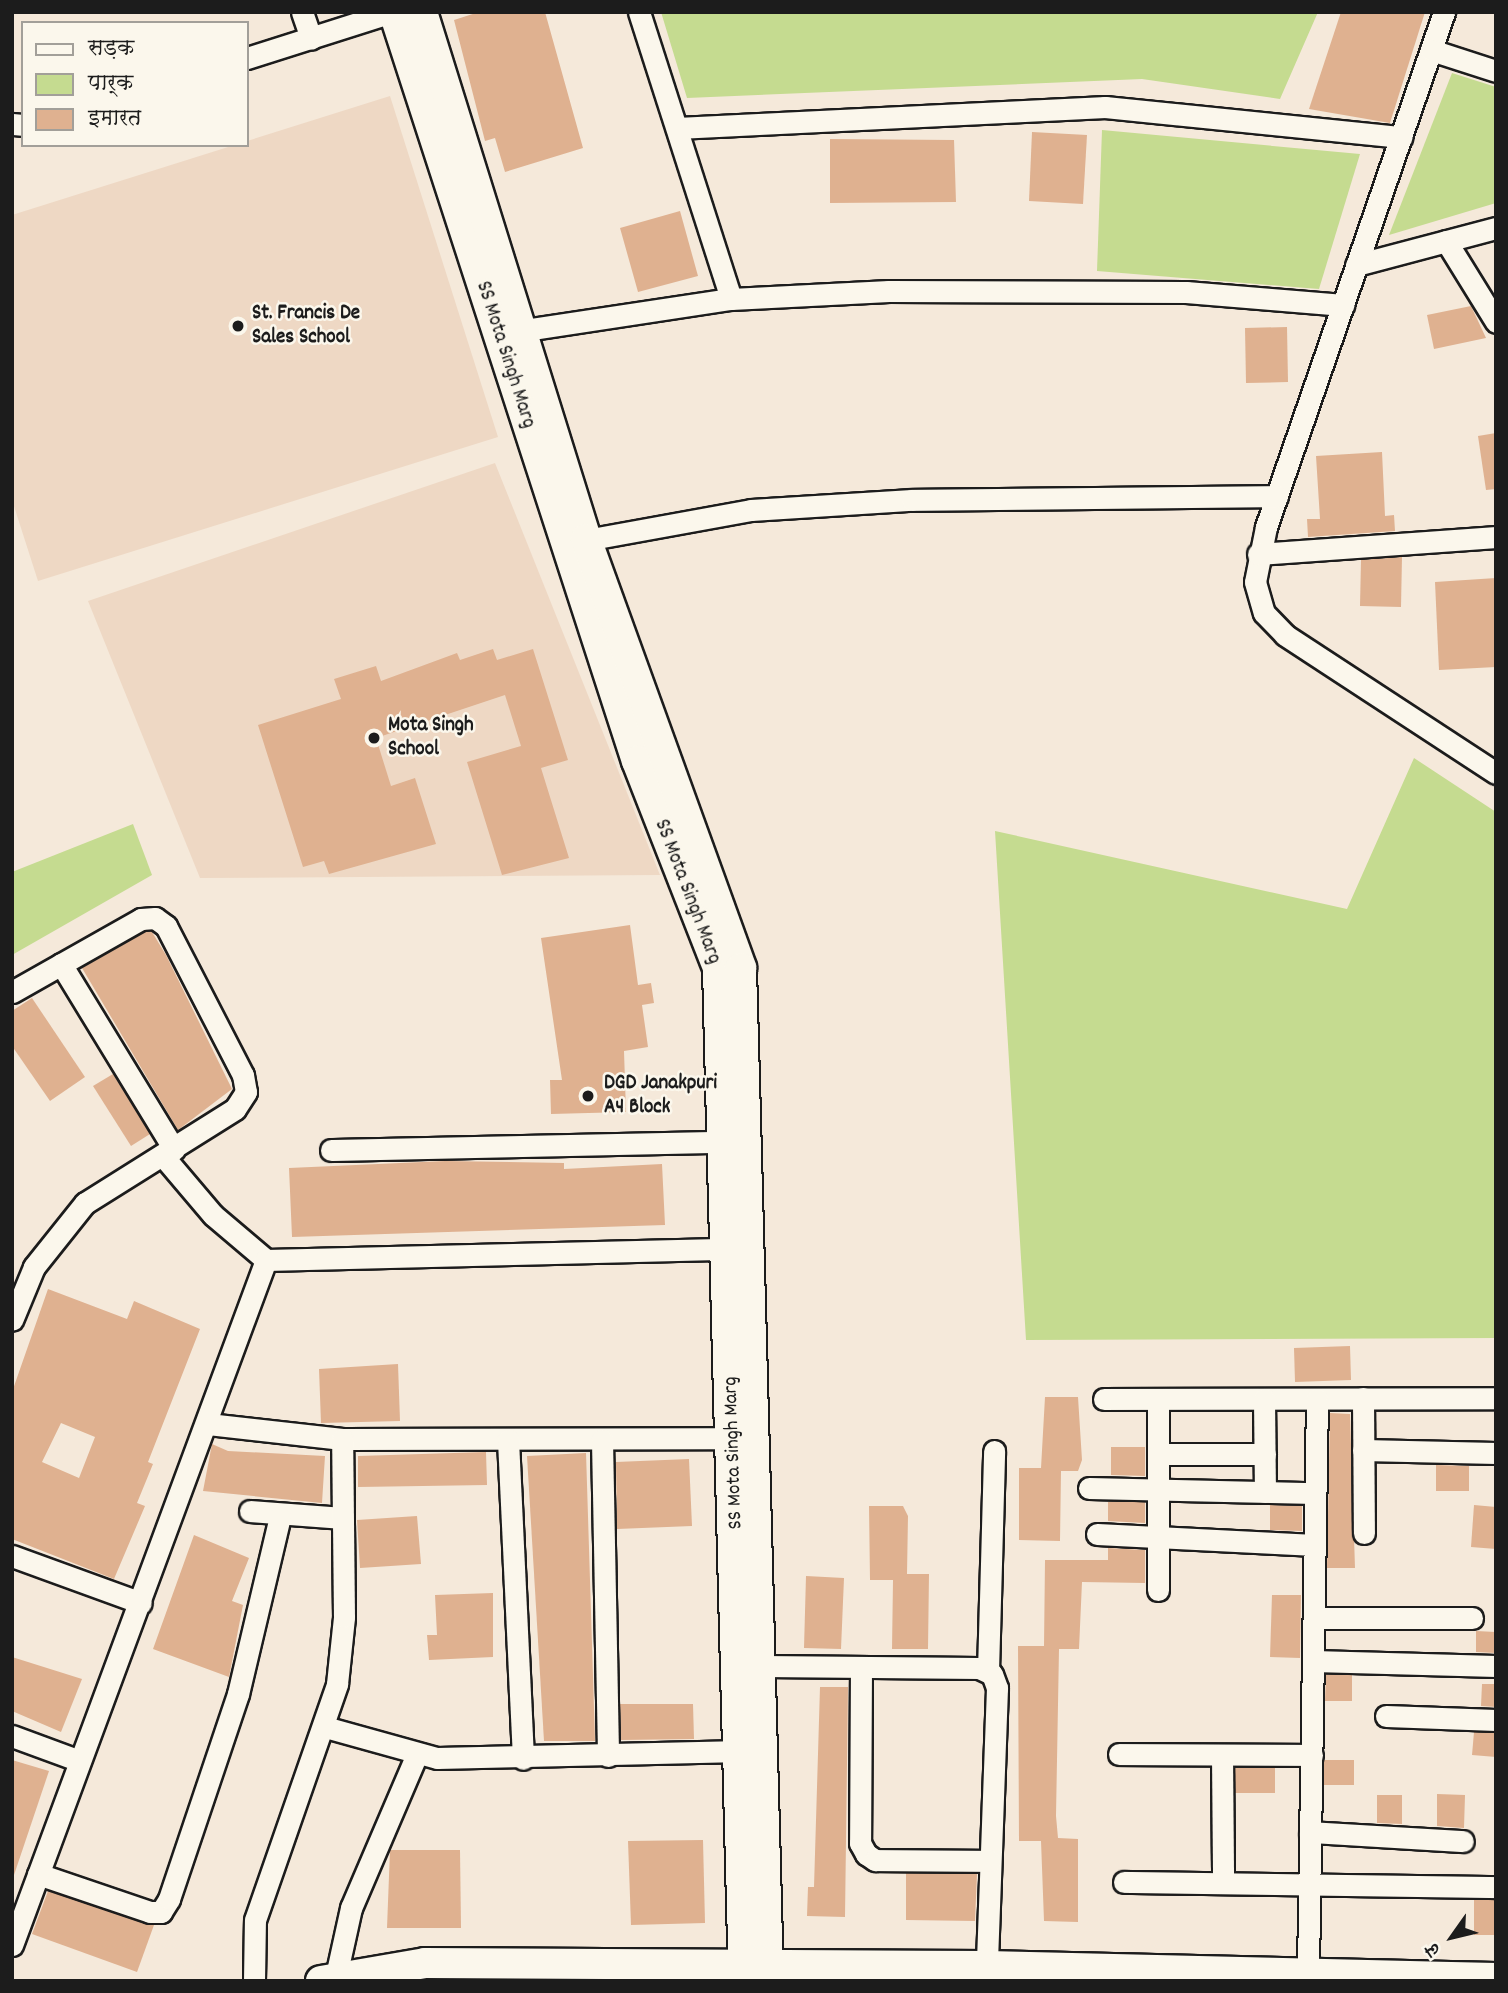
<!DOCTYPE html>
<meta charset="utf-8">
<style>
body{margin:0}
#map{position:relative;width:1508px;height:1993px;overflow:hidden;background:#f5e9da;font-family:Dekko,"Playpen Sans Deva",sans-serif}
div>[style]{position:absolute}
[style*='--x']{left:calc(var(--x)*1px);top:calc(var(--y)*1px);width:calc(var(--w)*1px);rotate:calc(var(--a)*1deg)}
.built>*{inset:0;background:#eed8c4}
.green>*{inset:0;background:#c5db90}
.building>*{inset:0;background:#dfb190}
.roads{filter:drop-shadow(2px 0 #1c1c1c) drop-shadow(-2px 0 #1c1c1c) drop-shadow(0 2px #1c1c1c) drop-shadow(0 -2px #1c1c1c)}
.street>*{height:21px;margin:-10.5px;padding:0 10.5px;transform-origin:10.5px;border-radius:10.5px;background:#fbf7ec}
.secondary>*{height:30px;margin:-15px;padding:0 15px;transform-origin:15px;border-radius:15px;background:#fbf7ec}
.dots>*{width:19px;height:19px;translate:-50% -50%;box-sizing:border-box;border:4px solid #fbf7ec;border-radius:50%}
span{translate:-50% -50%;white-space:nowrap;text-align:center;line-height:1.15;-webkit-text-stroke:5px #fbf7ec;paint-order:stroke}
.poi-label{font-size:21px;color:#1c1c1c;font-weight:700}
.left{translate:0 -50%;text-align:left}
.street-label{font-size:21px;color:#1c1c1c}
.frame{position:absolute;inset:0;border:14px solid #1c1c1c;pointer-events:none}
.legend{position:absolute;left:21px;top:21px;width:228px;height:126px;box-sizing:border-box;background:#fbf7ec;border:2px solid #a29f99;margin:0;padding:9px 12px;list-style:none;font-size:21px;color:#1c1c1c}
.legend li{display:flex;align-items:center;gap:14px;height:35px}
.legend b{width:35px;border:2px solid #a29f99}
.north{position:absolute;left:1417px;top:1902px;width:70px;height:70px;-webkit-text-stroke:5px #fbf7ec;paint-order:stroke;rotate:236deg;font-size:19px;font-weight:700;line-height:28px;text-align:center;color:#1c1c1c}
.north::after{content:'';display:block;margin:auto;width:24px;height:32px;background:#1c1c1c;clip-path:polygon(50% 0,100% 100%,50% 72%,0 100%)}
</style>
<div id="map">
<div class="built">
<i style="clip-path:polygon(390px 96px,498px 437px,38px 581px,12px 500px,12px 215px)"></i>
<i style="clip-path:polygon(495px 463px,660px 875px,200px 878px,88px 601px)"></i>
</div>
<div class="green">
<i style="clip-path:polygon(661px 12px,1318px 12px,1280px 99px,1142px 79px,687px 98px)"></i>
<i style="clip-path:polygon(1452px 73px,1496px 87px,1496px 203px,1389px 235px)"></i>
<i style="clip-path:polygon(1102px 130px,1360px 154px,1319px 289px,1097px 271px)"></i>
<i style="clip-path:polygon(1414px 758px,1496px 812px,1496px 1338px,1026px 1340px,995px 831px,1347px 909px)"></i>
<i style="clip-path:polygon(133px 824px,152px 875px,12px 955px,12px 872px)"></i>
</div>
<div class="building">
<i style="clip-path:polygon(479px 12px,545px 12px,583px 148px,505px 172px,495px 138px,485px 141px,454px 20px)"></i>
<i style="clip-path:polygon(1341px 12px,1425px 12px,1390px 123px,1309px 109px)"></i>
<i style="clip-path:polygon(1032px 132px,1087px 135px,1083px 204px,1029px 201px)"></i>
<i style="clip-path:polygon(830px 139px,954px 140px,956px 202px,830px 203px)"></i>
<i style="clip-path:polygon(680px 211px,698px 276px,638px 292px,620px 228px)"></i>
<i style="clip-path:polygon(1471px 306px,1486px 338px,1434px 349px,1427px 315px)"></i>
<i style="clip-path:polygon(1287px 327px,1288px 382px,1246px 383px,1245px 328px)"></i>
<i style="clip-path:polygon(1496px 433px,1496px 489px,1486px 490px,1478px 436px)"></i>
<i style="clip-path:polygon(1382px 452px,1385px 516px,1394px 515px,1395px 531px,1308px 537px,1307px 519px,1320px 519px,1316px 456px)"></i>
<i style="clip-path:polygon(1402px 557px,1401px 607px,1360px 606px,1361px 560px)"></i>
<i style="clip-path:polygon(1496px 578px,1496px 667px,1439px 670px,1435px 582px)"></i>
<i style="clip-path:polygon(493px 649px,497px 660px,533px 649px,568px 760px,541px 768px,569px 858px,502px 875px,467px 762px,521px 746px,505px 695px,376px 738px,391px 786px,415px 778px,436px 844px,329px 874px,324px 861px,303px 867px,258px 725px,341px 699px,334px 679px,376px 666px,381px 681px,457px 653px,460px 660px)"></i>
<i style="clip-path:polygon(630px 925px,638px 985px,651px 983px,654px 1003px,642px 1005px,648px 1047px,624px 1051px,626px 1112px,551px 1114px,550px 1080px,562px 1080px,541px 938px)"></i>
<i style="clip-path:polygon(145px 932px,152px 932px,166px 955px,232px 1089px,178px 1130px,82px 968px)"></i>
<i style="clip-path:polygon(32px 998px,85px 1077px,50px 1101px,12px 1046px,12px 1011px)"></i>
<i style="clip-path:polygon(113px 1074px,150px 1134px,131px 1146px,93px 1086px)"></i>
<i style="clip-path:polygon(445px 1161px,564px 1163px,564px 1169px,662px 1164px,665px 1225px,292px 1237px,289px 1168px)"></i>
<i style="clip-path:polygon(evenodd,48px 1289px,127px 1319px,134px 1301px,200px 1329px,148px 1462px,153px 1464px,137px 1503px,145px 1506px,114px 1579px,12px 1539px,12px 1392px,48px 1289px,61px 1423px,95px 1437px,79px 1478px,42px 1462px,61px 1423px)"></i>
<i style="clip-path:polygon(1350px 1346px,1351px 1380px,1295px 1382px,1294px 1348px)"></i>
<i style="clip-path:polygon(398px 1364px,400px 1421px,321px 1423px,319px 1369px)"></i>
<i style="clip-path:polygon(1045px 1397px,1078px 1397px,1082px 1460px,1078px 1471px,1061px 1471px,1060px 1541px,1019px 1540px,1019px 1468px,1041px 1468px)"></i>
<i style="clip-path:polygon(1330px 1413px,1350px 1414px,1355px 1568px,1327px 1568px)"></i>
<i style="clip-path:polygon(212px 1444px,228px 1451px,325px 1456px,322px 1503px,203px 1491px)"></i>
<i style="clip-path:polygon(1111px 1447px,1145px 1447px,1145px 1476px,1111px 1475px)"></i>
<i style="clip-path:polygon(486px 1452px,487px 1485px,358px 1487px,358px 1456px)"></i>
<i style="clip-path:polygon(586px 1453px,595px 1741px,544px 1741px,527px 1456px)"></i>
<i style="clip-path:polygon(689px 1459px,692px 1526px,617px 1529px,616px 1462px)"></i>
<i style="clip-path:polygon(1436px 1465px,1469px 1466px,1469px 1491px,1436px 1491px)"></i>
<i style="clip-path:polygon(1108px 1502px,1145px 1502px,1145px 1523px,1108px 1521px)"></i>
<i style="clip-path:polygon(1270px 1505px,1302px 1506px,1302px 1531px,1270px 1530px)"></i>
<i style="clip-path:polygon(1474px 1505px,1496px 1507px,1496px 1549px,1471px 1547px)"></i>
<i style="clip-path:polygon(869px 1506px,903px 1506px,908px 1516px,907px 1574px,929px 1574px,928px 1649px,892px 1649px,893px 1580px,870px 1580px)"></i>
<i style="clip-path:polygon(417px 1516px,421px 1564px,360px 1568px,357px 1520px)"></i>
<i style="clip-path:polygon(194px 1535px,249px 1558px,232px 1601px,243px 1605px,229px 1677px,153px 1649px)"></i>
<i style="clip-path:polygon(1108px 1548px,1145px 1550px,1145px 1583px,1082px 1582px,1079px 1649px,1059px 1649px,1056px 1816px,1058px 1838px,1078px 1839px,1078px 1922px,1044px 1921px,1041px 1841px,1019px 1841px,1018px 1646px,1044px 1646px,1045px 1560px,1108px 1560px)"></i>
<i style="clip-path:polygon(806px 1576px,844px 1578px,841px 1649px,804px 1648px)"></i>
<i style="clip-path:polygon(493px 1593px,493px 1657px,429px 1660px,427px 1635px,437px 1635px,435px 1595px)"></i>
<i style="clip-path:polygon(1272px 1595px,1301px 1595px,1300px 1658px,1270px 1657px)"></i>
<i style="clip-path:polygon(1476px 1631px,1496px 1632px,1496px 1653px,1476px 1652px)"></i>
<i style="clip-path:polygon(12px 1657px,82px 1679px,61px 1732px,12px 1711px)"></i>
<i style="clip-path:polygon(1326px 1674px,1352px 1675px,1352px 1701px,1325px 1701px)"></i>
<i style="clip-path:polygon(1482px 1684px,1496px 1684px,1496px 1707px,1481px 1706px)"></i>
<i style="clip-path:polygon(820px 1687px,848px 1687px,845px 1917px,807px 1916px,808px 1887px,814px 1887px)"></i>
<i style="clip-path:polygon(620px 1704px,693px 1704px,694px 1739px,621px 1740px)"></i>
<i style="clip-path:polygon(1474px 1732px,1496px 1733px,1496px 1757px,1472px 1755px)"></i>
<i style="clip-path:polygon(12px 1760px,49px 1771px,14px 1875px,12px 1875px)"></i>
<i style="clip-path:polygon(1324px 1760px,1354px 1760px,1354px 1785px,1324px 1785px)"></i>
<i style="clip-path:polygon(1235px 1768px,1275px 1768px,1275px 1793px,1235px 1793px)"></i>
<i style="clip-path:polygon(1437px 1794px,1465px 1795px,1464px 1828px,1437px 1826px)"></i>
<i style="clip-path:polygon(1377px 1795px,1402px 1795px,1402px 1824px,1377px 1823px)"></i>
<i style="clip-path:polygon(703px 1840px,705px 1923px,631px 1925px,628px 1841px)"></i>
<i style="clip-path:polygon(390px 1850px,460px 1850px,461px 1928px,387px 1928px)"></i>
<i style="clip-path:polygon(906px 1873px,977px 1874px,975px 1921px,906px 1920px)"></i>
<i style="clip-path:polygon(48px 1891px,154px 1925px,137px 1972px,32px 1934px)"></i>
<i style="clip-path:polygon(1474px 1900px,1496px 1900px,1496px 1935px,1474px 1935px)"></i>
</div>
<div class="roads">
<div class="street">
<i style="--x:302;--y:12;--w:28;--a:71"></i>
<i style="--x:639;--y:12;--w:301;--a:72.2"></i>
<i style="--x:1444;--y:12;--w:545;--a:109.07"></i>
<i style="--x:1266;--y:527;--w:56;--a:101.3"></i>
<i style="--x:1255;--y:582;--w:32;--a:74"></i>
<i style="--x:1264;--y:613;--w:30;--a:46"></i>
<i style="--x:1285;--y:635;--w:252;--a:33.2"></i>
<i style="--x:1431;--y:50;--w:68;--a:17.9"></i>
<i style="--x:247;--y:58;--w:152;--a:-17.6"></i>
<i style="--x:12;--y:124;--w:11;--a:5"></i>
<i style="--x:677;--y:128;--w:429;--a:-2.8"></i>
<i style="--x:1105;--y:107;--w:298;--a:5.8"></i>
<i style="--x:1446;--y:241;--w:95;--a:58.3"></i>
<i style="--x:1356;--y:265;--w:145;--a:-14.8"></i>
<i style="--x:525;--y:330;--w:208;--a:-8.6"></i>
<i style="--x:731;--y:299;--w:158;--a:-2.9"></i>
<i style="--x:889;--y:291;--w:297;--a:0.2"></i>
<i style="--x:1186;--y:292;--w:158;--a:4.7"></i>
<i style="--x:575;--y:542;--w:179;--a:-10.3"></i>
<i style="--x:751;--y:510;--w:161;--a:-3.6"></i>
<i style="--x:912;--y:500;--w:365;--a:-0.6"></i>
<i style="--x:1258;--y:554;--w:239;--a:-4.1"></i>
<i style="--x:61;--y:964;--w:217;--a:58.6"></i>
<i style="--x:12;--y:992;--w:148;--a:-29.5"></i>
<i style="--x:141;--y:919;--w:14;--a:-4"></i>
<i style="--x:155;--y:918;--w:14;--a:36"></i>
<i style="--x:166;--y:926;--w:168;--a:62.7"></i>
<i style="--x:243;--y:1075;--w:17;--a:80"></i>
<i style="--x:246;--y:1092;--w:20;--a:123"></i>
<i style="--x:235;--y:1109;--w:177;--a:147.9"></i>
<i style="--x:85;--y:1203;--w:82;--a:128.6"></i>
<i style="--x:34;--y:1267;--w:57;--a:112.5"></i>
<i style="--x:331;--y:1150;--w:394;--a:-1.2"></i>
<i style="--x:163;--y:1156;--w:77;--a:49.7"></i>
<i style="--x:213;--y:1215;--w:70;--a:40.3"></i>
<i style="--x:266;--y:1260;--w:463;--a:-1.4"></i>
<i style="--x:1363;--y:1398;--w:135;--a:89.6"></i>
<i style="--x:1104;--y:1399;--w:392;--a:-0.1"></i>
<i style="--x:1158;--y:1399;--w:191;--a:90"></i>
<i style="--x:1264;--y:1399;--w:93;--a:89.4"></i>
<i style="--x:208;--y:1424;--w:135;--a:6.4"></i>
<i style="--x:342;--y:1439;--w:402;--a:-0.1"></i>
<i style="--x:508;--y:1440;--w:319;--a:87.3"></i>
<i style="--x:602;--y:1440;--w:316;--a:88.9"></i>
<i style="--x:1363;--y:1450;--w:133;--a:1.3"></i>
<i style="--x:1158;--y:1454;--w:107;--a:0"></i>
<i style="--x:1089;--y:1488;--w:226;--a:1.3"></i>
<i style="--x:250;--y:1511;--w:93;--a:4.3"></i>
<i style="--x:1097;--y:1534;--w:218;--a:2.9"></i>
<i style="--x:12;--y:1556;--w:137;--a:20"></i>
<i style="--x:1314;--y:1618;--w:158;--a:0"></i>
<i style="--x:1313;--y:1661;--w:183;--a:1.6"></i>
<i style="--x:762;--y:1666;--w:217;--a:0.5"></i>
<i style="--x:979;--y:1668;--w:14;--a:25"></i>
<i style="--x:992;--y:1674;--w:15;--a:70"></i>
<i style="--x:997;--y:1688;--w:278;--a:92.1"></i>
<i style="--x:861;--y:1667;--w:176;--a:90.3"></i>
<i style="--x:860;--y:1843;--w:13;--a:61"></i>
<i style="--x:866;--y:1854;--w:11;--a:34"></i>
<i style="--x:875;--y:1860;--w:115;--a:0.5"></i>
<i style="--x:988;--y:1671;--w:220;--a:-88.4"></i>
<i style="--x:1386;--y:1716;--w:110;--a:2.1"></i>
<i style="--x:325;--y:1727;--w:116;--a:15.5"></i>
<i style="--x:437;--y:1758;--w:305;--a:-1.3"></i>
<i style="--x:12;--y:1736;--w:72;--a:20.2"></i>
<i style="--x:1119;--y:1754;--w:193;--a:0.3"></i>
<i style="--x:1222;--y:1755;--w:127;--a:89.5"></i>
<i style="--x:1310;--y:1832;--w:153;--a:3.4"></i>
<i style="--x:38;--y:1874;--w:118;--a:18.7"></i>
<i style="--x:150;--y:1912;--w:11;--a:0"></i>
<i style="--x:161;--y:1912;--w:15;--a:-58"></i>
<i style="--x:169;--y:1899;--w:216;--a:-71.4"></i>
<i style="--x:238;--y:1694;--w:182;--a:-76.7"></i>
<i style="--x:1124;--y:1882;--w:372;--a:0.8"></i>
<i style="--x:12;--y:1945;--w:731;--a:-69.66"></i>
<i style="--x:1308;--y:1970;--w:571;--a:-89.1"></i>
<i style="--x:336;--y:1976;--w:70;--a:-77.6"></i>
<i style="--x:351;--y:1908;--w:165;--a:-66.8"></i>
<i style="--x:254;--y:1981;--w:61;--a:-89.1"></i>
<i style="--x:255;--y:1920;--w:250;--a:-70.8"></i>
<i style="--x:337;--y:1684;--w:67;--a:-84"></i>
<i style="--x:344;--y:1617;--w:178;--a:-90.6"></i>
</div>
<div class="secondary">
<i style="--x:394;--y:12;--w:787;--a:72.03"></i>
<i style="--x:637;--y:761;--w:222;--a:68.6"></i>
<i style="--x:718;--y:968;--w:1013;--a:88.53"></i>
<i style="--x:422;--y:12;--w:552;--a:72.71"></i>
<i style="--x:586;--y:539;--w:456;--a:70.1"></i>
<i style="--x:741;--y:968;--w:1013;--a:88.47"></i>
<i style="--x:321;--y:1981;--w:106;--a:-9.8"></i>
<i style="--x:425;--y:1963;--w:562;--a:0.31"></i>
<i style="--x:987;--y:1966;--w:509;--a:1.35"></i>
</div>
</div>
<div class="dots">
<i style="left:238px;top:326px;background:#1c1c1c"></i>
<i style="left:374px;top:738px;background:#1c1c1c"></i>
<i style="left:588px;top:1096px;background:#1c1c1c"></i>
</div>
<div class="poi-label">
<span class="left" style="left:252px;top:326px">St. Francis De<br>Sales School</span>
<span class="left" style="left:388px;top:738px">Mota Singh<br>School</span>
<span class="left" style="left:604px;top:1096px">DGD Janakpuri<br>A4 Block</span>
</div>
<div class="street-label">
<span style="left:505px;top:355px;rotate:72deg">SS Mota Singh Marg</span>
<span style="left:687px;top:892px;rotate:69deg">SS Mota Singh Marg</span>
<span style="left:734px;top:1453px;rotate:-92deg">SS Mota Singh Marg</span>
</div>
<div class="frame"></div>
<ul class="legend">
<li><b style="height:9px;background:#fbf7ec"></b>सड़क</li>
<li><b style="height:19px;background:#c5db90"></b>पार्क</li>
<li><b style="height:19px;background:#dfb190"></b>इमारत</li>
</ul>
<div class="north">उ</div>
</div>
